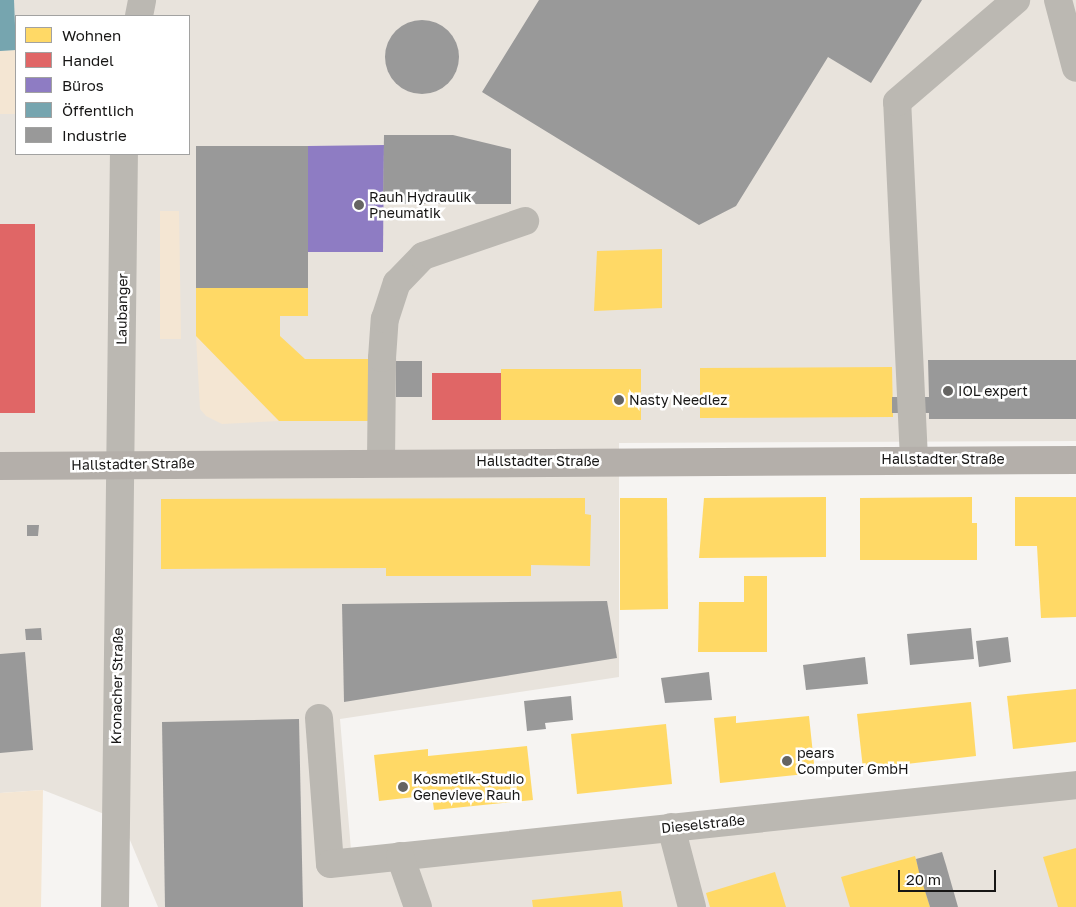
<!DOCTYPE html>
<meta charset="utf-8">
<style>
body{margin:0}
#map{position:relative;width:1076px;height:907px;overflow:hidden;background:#f6f4f2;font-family:"Golos Text",sans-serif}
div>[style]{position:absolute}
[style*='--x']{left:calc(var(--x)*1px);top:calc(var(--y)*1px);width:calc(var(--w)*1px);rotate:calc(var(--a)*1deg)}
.built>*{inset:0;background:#e8e3dc}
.green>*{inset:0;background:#f4e6d3}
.homes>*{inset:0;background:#ffd966}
.shops>*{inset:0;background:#e06666}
.offices>*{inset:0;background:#8e7cc3}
.public>*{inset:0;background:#76a5af}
.industry>*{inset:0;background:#999}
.round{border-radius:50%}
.minor>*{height:28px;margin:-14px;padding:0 14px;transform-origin:14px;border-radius:14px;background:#bbb8b2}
.major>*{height:28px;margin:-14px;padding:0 14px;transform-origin:14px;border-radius:14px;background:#b4afaa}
.dots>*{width:14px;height:14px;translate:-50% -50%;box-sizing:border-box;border:2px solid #fff;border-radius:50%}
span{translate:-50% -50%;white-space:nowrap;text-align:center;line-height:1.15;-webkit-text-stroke:5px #fff;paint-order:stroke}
.poi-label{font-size:14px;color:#171615}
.left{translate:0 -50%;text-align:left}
.street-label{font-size:14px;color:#171615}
.legend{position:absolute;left:15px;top:15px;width:175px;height:140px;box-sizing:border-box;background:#fff;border:1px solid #a2a2a1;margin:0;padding:6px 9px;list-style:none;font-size:15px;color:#171615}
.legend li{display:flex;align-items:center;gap:10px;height:25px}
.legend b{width:25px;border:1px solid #a2a2a1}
.scale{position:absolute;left:898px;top:870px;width:98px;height:22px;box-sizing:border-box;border:2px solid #171615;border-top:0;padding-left:6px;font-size:15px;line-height:18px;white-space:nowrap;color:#171615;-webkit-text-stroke:4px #fff;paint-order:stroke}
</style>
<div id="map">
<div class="built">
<i style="clip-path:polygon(evenodd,0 0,1076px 0,1076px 441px,619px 443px,619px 677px,340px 719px,351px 850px,1076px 776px,1076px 907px,158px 907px,122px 821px,43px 790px,0 793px,0 0,16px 16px,189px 16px,189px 154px,16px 154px,16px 16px)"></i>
</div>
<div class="green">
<i style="clip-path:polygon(16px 50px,16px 114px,0 114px,0 51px)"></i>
<i style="clip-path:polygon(160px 211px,179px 211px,181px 339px,160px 339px)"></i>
<i style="clip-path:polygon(196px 336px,279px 421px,222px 424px,206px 416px,200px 409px)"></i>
<i style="clip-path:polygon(43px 790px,41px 907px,0 907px,0 793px)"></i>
</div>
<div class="homes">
<i style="clip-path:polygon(662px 249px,662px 308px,594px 311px,597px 251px)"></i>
<i style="clip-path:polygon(196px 288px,308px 288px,308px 316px,280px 316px,280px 336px,305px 359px,369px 359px,370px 421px,279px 421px,196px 336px)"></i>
<i style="clip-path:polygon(892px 367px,893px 417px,700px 418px,700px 368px)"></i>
<i style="clip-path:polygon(501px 369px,641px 369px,641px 420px,501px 420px)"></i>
<i style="clip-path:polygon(826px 497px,826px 557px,699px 558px,704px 498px)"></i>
<i style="clip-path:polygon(972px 497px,972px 523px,977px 523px,977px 560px,860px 560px,860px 498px)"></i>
<i style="clip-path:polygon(1015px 497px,1076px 497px,1076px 617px,1041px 618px,1037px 546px,1015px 546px)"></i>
<i style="clip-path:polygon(585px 498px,585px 514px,591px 515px,590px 566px,531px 565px,531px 576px,386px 576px,386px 568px,161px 569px,161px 499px)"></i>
<i style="clip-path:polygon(620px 498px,667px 498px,668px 609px,620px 610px)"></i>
<i style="clip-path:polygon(744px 576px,767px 576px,767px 652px,698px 652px,699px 602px,744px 602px)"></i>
<i style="clip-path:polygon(1076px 689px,1076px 742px,1013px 749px,1007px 696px)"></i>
<i style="clip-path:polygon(971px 702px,976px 756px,863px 769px,857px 714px)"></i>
<i style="clip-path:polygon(736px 716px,736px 723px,809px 716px,815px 773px,720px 783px,714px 718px)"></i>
<i style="clip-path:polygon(666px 724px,672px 784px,577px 794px,571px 734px)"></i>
<i style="clip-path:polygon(527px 746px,533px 800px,434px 810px,432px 795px,379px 801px,374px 755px,428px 749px,428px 756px)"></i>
<i style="clip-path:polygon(1076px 848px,1076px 907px,1058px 907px,1043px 857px)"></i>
<i style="clip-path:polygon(915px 856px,930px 907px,850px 907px,841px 877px)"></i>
<i style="clip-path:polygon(775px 872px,786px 907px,710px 907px,706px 893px)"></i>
<i style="clip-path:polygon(621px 891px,623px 907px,533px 907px,532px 900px)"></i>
</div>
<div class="shops">
<i style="clip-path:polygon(0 224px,35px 224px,35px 413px,0 413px)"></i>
<i style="clip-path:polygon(432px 373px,501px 373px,501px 420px,432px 420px)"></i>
</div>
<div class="offices">
<i style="clip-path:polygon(384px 145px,383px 252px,308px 252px,308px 146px)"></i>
</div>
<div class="public">
<i style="clip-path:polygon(0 0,14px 0,16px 50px,0 51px)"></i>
</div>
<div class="industry">
<i style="clip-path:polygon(539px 0,922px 0,871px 83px,828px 57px,736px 206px,699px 225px,482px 92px)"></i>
<i class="round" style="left:385px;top:20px;width:74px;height:74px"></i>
<i style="clip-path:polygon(384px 135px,453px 135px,511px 149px,511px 204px,383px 204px)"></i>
<i style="clip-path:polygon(196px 146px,308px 146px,308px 288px,196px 288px)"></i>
<i style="clip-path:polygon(928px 360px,1076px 360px,1076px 419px,929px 419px,929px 413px,892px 413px,892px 397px,929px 397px)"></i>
<i style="clip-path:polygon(396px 361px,422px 361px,422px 397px,396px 397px)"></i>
<i style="clip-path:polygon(27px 525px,39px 525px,38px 536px,27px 536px)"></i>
<i style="clip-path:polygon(607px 601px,617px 658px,344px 702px,342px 604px)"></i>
<i style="clip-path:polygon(41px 628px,42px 640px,26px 640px,25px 629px)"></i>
<i style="clip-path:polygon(971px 628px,974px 659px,910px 665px,907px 634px)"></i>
<i style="clip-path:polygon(1008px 637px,1011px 662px,979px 667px,976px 641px)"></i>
<i style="clip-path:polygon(25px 652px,33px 750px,0 753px,0 654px)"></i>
<i style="clip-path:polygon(865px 657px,868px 684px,806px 690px,803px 665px)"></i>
<i style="clip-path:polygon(709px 672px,712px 700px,665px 703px,661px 678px)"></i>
<i style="clip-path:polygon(571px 696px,573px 720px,545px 723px,546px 729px,527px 731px,524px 701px)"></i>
<i style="clip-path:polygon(299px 719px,303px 907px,165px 907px,162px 722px)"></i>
<i style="clip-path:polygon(942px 852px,946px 865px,958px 907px,930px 907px,919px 872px,916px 859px)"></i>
</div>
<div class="minor">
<i style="--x:1058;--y:0;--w:70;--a:75.2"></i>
<i style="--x:139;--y:16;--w:16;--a:-79"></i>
<i style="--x:914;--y:459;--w:357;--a:-92.7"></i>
<i style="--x:897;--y:102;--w:157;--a:-40.6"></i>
<i style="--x:381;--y:462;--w:104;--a:-89.4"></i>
<i style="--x:382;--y:358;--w:39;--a:-86"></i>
<i style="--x:385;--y:319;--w:38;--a:-72"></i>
<i style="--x:397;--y:283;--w:37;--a:-46"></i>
<i style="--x:423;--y:256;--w:108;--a:-18.9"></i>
<i style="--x:319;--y:718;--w:146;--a:85.7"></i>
<i style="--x:330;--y:864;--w:750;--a:-6.04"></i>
<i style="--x:671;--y:827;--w:83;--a:75.3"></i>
<i style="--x:400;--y:856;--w:54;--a:70.6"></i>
<i style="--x:115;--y:907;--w:753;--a:-89.32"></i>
</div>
<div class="major">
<i style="--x:0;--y:466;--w:1076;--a:-0.32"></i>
</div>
<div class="dots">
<i style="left:359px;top:205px;background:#656462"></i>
<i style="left:948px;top:391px;background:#656462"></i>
<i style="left:619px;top:400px;background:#656462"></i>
<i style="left:787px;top:761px;background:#656462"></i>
<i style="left:403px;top:787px;background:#656462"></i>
</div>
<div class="poi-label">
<span class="left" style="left:369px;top:205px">Rauh Hydraulik<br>Pneumatik</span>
<span class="left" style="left:958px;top:391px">IOL expert</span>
<span class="left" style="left:629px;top:400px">Nasty Needlez</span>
<span class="left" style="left:797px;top:761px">pears<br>Computer GmbH</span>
<span class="left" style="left:413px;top:787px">Kosmetik-Studio<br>Genevieve Rauh</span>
</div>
<div class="street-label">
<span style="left:122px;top:309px;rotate:-89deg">Laubanger</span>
<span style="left:943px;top:459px">Hallstadter Straße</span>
<span style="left:538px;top:461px">Hallstadter Straße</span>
<span style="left:133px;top:464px;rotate:-1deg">Hallstadter Straße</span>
<span style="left:117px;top:686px;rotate:-89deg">Kronacher Straße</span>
<span style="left:703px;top:824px;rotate:-6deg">Dieselstraße</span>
</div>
<ul class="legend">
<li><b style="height:14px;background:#ffd966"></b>Wohnen</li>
<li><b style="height:14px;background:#e06666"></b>Handel</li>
<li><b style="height:14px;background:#8e7cc3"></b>Büros</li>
<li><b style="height:14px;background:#76a5af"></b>Öffentlich</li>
<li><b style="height:14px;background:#999"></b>Industrie</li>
</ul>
<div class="scale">20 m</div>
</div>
